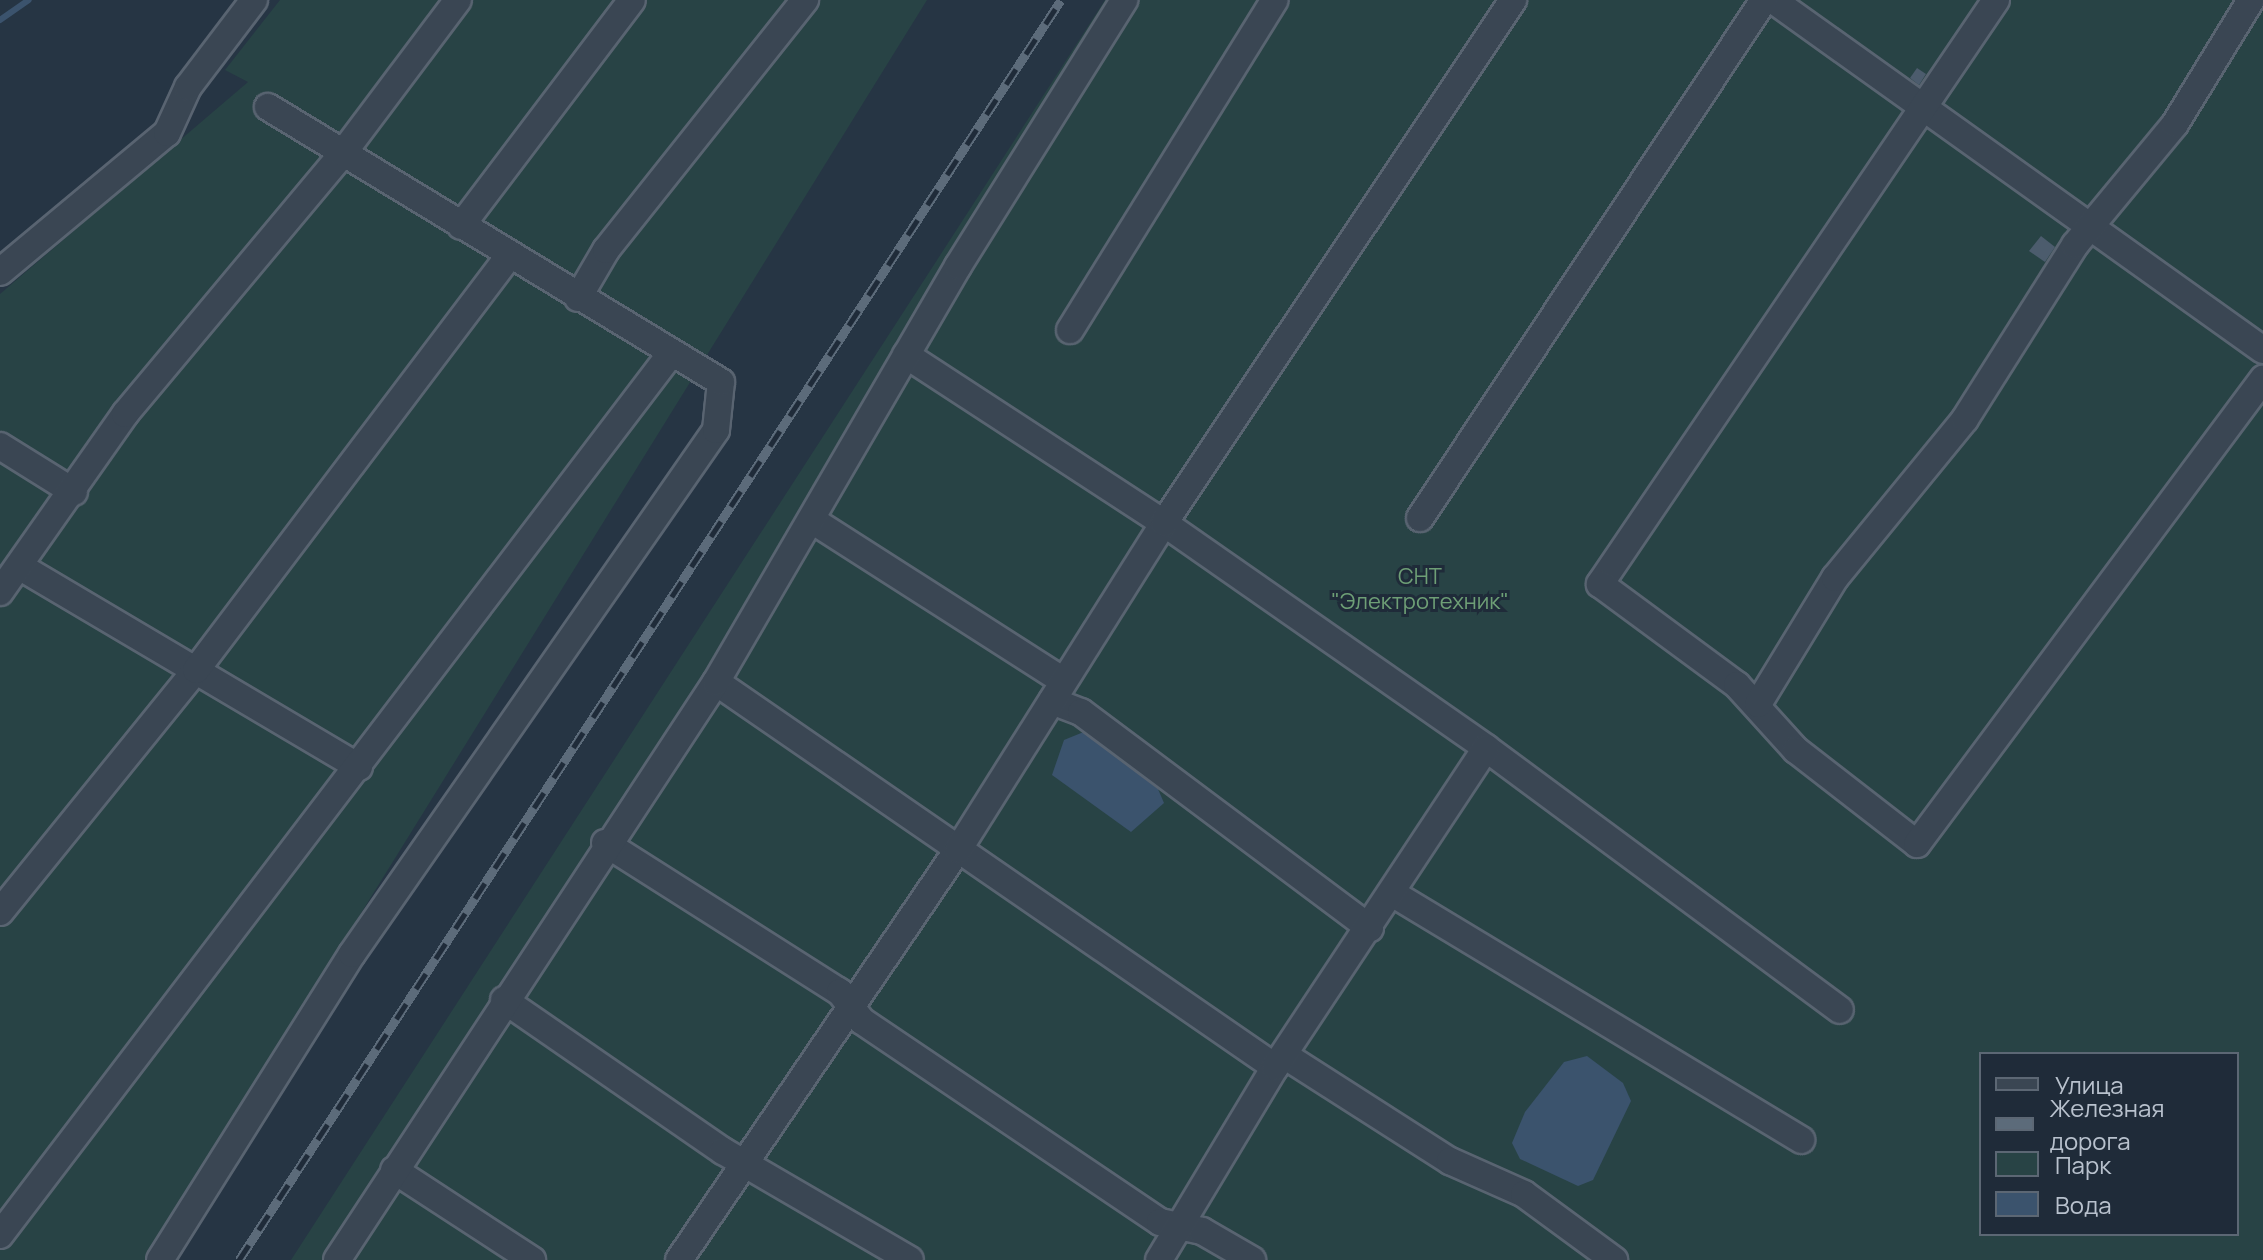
<!DOCTYPE html>
<meta charset="utf-8">
<style>
body{margin:0}
#map{position:relative;width:2263px;height:1260px;overflow:hidden;background:#263544;font-family:Manrope,sans-serif}
div>[style]{position:absolute}
[style*='--x']{left:calc(var(--x)*1px);top:calc(var(--y)*1px);width:calc(var(--w)*1px);rotate:calc(var(--a)*1deg)}
.green>*{inset:0;background:#284345}
.water>*{inset:0;background:#3b536d}
.stream>*{height:6px;margin:-3px;padding:0 3px;transform-origin:3px;border-radius:3px;background:#3b536d}
.building>*{inset:0;background:#4c5c6d}
.roads{filter:drop-shadow(2px 0 #596471) drop-shadow(-2px 0 #596471) drop-shadow(0 2px #596471) drop-shadow(0 -2px #596471)}
.minor>*{height:26px;margin:-13px;padding:0 13px;transform-origin:13px;border-radius:13px;background:#3a4653}
.rail>*{height:9px;margin-top:-4.5px;transform-origin:0;background:repeating-linear-gradient(90deg,#1f2b39 0 18px,#5c6b7a 0 36px);box-sizing:border-box;border-block:2px solid #5c6b7a}
span{translate:-50% -50%;white-space:nowrap;text-align:center;line-height:1.15;-webkit-text-stroke:6px #1f2b39;paint-order:stroke}
.park-label{font-size:22px;color:#6e9f76}
.legend{position:absolute;left:1979px;top:1052px;width:260px;height:184px;box-sizing:border-box;background:#1f2b39;border:2px solid #5c6774;margin:0;padding:10px 14px;list-style:none;font-size:24px;color:#b8c1cd}
.legend li{display:flex;align-items:center;gap:16px;height:40px}
.legend b{width:40px;border:2px solid #5c6774}
</style>
<div id="map">
<div class="green">
<i style="clip-path:polygon(280px 0,927px 0,146px 1260px,0 1260px,0 294px,248px 82px,225px 70px)"></i>
<i style="clip-path:polygon(evenodd,1105px 0,2263px 0,2263px 1260px,291px 1260px,1105px 0,1981px 1054px,2237px 1054px,2237px 1234px,1981px 1234px,1981px 1054px)"></i>
</div>
<div class="water">
<i style="clip-path:polygon(1086px 731px,1158px 789px,1164px 803px,1131px 832px,1052px 775px,1064px 740px)"></i>
<i style="clip-path:polygon(1587px 1056px,1623px 1083px,1631px 1101px,1593px 1180px,1578px 1186px,1520px 1159px,1512px 1143px,1525px 1112px,1564px 1062px)"></i>
</div>
<div class="stream">
<i style="--x:0;--y:20;--w:35;--a:-35"></i>
</div>
<div class="building">
<i style="clip-path:polygon(1917px 68px,1926px 74px,1919px 85px,1910px 78px)"></i>
<i style="clip-path:polygon(2041px 236px,2055px 247px,2045px 262px,2029px 251px)"></i>
</div>
<div class="roads">
<div class="minor">
<i style="--x:1773;--y:0;--w:602;--a:35.54"></i>
<i style="--x:1996;--y:0;--w:706;--a:124.14"></i>
<i style="--x:1600;--y:584;--w:170;--a:36.4"></i>
<i style="--x:1737;--y:685;--w:88;--a:47.8"></i>
<i style="--x:1796;--y:750;--w:153;--a:37.8"></i>
<i style="--x:1917;--y:844;--w:580;--a:-53.35"></i>
<i style="--x:461;--y:226;--w:283;--a:-52.9"></i>
<i style="--x:0;--y:272;--w:217;--a:-39.8"></i>
<i style="--x:167;--y:133;--w:51;--a:-65.5"></i>
<i style="--x:188;--y:87;--w:109;--a:-52.8"></i>
<i style="--x:578;--y:298;--w:56;--a:-59.7"></i>
<i style="--x:606;--y:250;--w:320;--a:-51.5"></i>
<i style="--x:1070;--y:330;--w:388;--a:-58.2"></i>
<i style="--x:906;--y:355;--w:308;--a:33.1"></i>
<i style="--x:1164;--y:523;--w:393;--a:34.9"></i>
<i style="--x:1486;--y:748;--w:440;--a:36.5"></i>
<i style="--x:0;--y:446;--w:87;--a:31.9"></i>
<i style="--x:1420;--y:518;--w:622;--a:-56.41"></i>
<i style="--x:815;--y:522;--w:295;--a:32.6"></i>
<i style="--x:19;--y:566;--w:395;--a:30.6"></i>
<i style="--x:0;--y:592;--w:218;--a:-54.9"></i>
<i style="--x:125;--y:414;--w:340;--a:-50.1"></i>
<i style="--x:343;--y:153;--w:191;--a:-53.1"></i>
<i style="--x:716;--y:682;--w:679;--a:34.56"></i>
<i style="--x:1052;--y:701;--w:31;--a:21"></i>
<i style="--x:1081;--y:712;--w:361;--a:36.8"></i>
<i style="--x:1758;--y:704;--w:148;--a:-58.6"></i>
<i style="--x:1835;--y:578;--w:205;--a:-50.7"></i>
<i style="--x:1965;--y:419;--w:206;--a:-57.7"></i>
<i style="--x:2075;--y:245;--w:157;--a:-50.4"></i>
<i style="--x:2175;--y:124;--w:145;--a:-58.5"></i>
<i style="--x:605;--y:843;--w:278;--a:32.4"></i>
<i style="--x:840;--y:992;--w:36;--a:53"></i>
<i style="--x:862;--y:1021;--w:359;--a:34"></i>
<i style="--x:1160;--y:1222;--w:43;--a:12.1"></i>
<i style="--x:1202;--y:1231;--w:58;--a:30.1"></i>
<i style="--x:1392;--y:893;--w:478;--a:31.1"></i>
<i style="--x:0;--y:912;--w:311;--a:-51"></i>
<i style="--x:196;--y:670;--w:519;--a:-52.91"></i>
<i style="--x:504;--y:1000;--w:266;--a:34.6"></i>
<i style="--x:723;--y:1151;--w:216;--a:30.2"></i>
<i style="--x:1284;--y:1055;--w:197;--a:32.6"></i>
<i style="--x:1450;--y:1161;--w:81;--a:24"></i>
<i style="--x:1524;--y:1194;--w:112;--a:36.3"></i>
<i style="--x:394;--y:1170;--w:165;--a:33.1"></i>
<i style="--x:0;--y:1235;--w:1106;--a:-52.72"></i>
<i style="--x:160;--y:1260;--w:361;--a:-57.9"></i>
<i style="--x:352;--y:954;--w:638;--a:-55.21"></i>
<i style="--x:716;--y:430;--w:48;--a:-84.1"></i>
<i style="--x:721;--y:382;--w:530;--a:-148.74"></i>
<i style="--x:337;--y:1260;--w:691;--a:-56.75"></i>
<i style="--x:716;--y:682;--w:481;--a:-59.8"></i>
<i style="--x:958;--y:266;--w:314;--a:-58"></i>
<i style="--x:679;--y:1260;--w:496;--a:-55.8"></i>
<i style="--x:958;--y:850;--w:386;--a:-57.8"></i>
<i style="--x:1164;--y:523;--w:629;--a:-56.28"></i>
<i style="--x:1159;--y:1260;--w:225;--a:-59"></i>
<i style="--x:1275;--y:1067;--w:382;--a:-56.5"></i>
</div>
</div>
<div class="rail">
<i style="--x:239;--y:1260;--w:1504;--a:-56.88"></i>
</div>
<div class="park-label">
<span style="left:1420px;top:589px">СНТ<br>"Электротехник"</span>
</div>
<ul class="legend">
<li><b style="height:10px;background:#3a4653"></b>Улица</li>
<li><b style="height:10px;background:#5c6b7a"></b>Железная дорога</li>
<li><b style="height:22px;background:#284345"></b>Парк</li>
<li><b style="height:22px;background:#3b536d"></b>Вода</li>
</ul>
</div>
